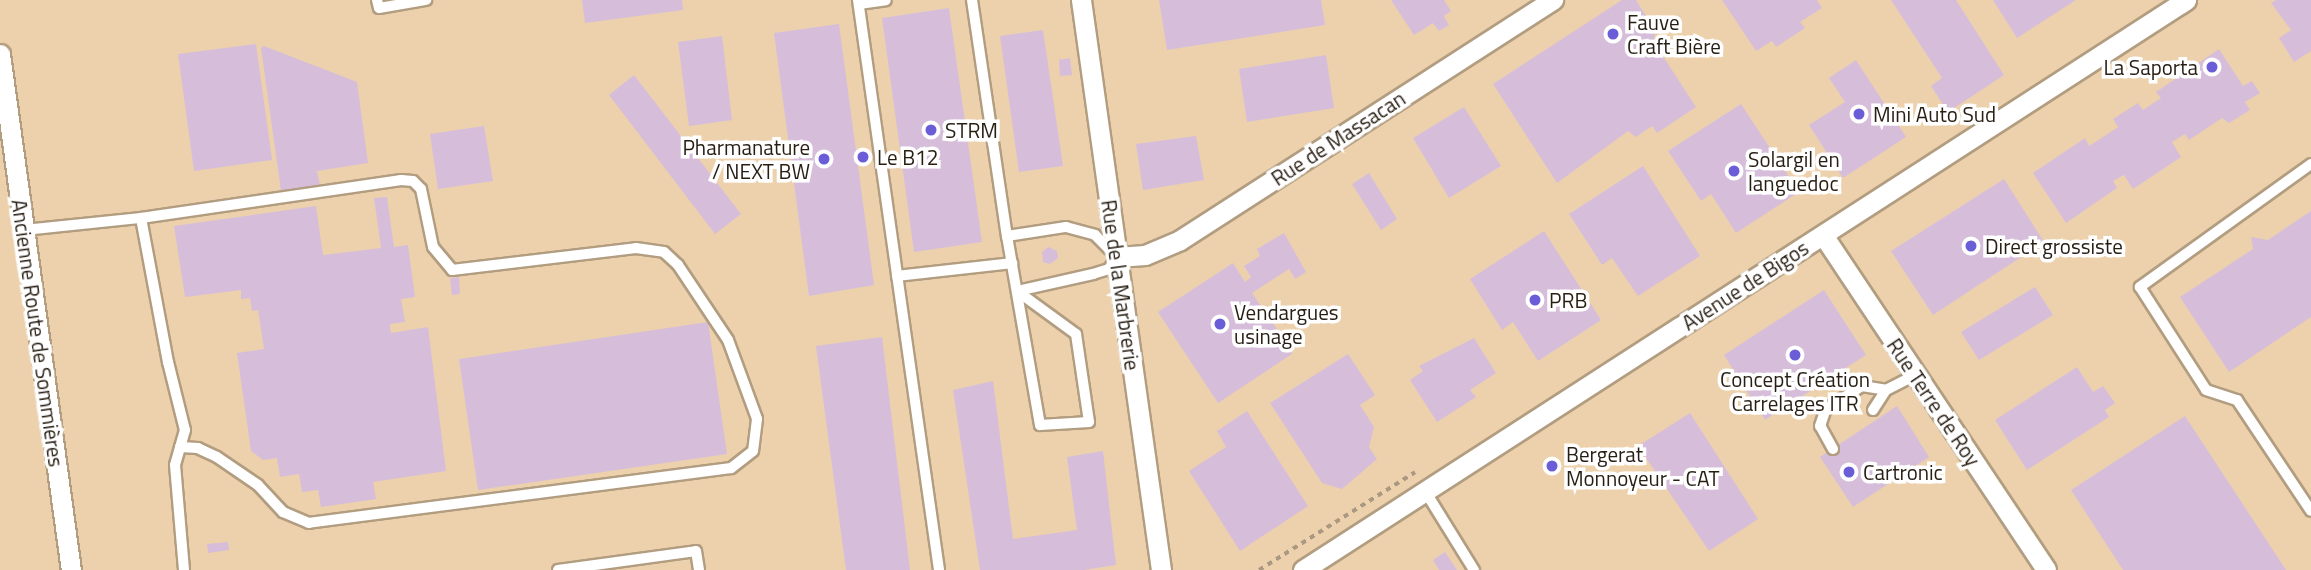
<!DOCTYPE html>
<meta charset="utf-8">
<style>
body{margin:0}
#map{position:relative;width:2311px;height:570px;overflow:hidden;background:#f4ddbe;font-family:"Titillium Web",sans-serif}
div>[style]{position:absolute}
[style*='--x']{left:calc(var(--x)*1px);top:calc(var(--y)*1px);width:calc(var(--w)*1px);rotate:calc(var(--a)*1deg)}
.built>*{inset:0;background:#ecd1ac}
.building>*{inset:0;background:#d6bedb}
.path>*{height:3.5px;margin-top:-1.75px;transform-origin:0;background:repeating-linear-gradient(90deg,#aa9881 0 5px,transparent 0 10px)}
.roads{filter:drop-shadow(2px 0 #b29d80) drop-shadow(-2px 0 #b29d80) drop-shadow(0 2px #b29d80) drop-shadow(0 -2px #b29d80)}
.lane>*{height:10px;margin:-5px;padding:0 5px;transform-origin:5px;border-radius:5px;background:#fff}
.street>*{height:19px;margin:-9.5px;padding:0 9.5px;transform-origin:9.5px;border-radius:9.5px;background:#fff}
.dots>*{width:19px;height:19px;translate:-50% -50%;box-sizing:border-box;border:4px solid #fff;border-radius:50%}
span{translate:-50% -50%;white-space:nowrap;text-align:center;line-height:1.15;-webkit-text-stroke:7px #fff;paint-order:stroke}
.poi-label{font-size:21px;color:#271e13}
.left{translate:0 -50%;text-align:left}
.right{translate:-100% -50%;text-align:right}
.street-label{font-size:21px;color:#271e13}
</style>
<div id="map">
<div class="built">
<i style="clip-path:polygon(0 0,2311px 0,2311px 570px,0 570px)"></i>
</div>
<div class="building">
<i style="clip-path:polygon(582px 0,682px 0,683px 10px,585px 23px)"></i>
<i style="clip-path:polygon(1159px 0,1321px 0,1325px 25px,1167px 50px)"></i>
<i style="clip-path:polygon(1391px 0,1444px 0,1451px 11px,1444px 16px,1449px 25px,1439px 31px,1433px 23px,1414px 35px)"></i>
<i style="clip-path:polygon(1622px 0,1636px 0,1656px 32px,1653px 41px,1696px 107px,1657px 133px,1652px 126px,1636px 137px,1628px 131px,1557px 183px,1493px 84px)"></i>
<i style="clip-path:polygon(1722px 0,1817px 0,1822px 8px,1800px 22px,1805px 28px,1776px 47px,1772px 41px,1756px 51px)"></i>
<i style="clip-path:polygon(1891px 0,1956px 0,2004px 75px,1948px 112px,1931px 86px,1942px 78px)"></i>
<i style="clip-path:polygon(1993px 0,2076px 0,2017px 38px)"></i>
<i style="clip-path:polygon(2276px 0,2311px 0,2311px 51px,2294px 62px,2279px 38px,2291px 30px,2271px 3px)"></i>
<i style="clip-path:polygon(949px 8px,982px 242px,914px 252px,882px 18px)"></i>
<i style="clip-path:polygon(839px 24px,874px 285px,809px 296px,774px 33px)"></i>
<i style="clip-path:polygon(1043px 30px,1063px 166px,1019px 172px,1000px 36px)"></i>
<i style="clip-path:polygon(722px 36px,732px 120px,689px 126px,678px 42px)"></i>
<i style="clip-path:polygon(256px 44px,272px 160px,194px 171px,178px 54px)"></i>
<i style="clip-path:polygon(264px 46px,357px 82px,368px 163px,317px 171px,320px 185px,281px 191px,261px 48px)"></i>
<i style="clip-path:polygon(2219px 49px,2243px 86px,2252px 81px,2260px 93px,2245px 102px,2250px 110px,2229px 123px,2222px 118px,2189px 140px,2185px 134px,2172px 142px,2181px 157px,2133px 189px,2124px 175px,2113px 181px,2117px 188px,2066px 223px,2033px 173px,2085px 138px,2089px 146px,2100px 139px,2118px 127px,2113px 119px,2138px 103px,2143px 110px,2161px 98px,2156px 92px)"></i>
<i style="clip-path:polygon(1326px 55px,1334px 108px,1247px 122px,1239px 69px)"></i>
<i style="clip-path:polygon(1070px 58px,1072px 75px,1060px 76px,1059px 60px)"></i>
<i style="clip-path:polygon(1856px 60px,1906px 137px,1843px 178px,1809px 125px,1845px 102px,1829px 78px)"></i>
<i style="clip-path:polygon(634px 75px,741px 214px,715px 234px,609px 95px)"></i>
<i style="clip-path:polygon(1741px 104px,1799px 192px,1736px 233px,1711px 194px,1701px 201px,1668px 151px)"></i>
<i style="clip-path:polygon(1464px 107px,1501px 166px,1449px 198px,1413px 138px)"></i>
<i style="clip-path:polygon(484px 126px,493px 181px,438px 189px,430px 134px)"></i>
<i style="clip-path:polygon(1196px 136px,1204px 180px,1143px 190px,1136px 144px)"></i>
<i style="clip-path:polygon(1643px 166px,1700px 256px,1638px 296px,1612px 258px,1602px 265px,1569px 214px)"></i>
<i style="clip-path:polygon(1369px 173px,1397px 219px,1381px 230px,1352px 184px)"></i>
<i style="clip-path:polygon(2004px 179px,2044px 242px,1933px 315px,1891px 251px)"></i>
<i style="clip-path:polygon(387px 197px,394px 247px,408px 245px,415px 297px,401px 299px,405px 322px,390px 324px,391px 333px,428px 327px,446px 471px,373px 482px,376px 499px,321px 507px,318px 490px,302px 492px,299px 474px,280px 477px,277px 458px,263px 460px,251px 451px,237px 353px,264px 349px,258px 310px,252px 311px,250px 298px,241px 299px,241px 290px,185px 297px,174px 226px,316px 206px,323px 255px,381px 248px,374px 198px)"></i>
<i style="clip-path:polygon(2311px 211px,2311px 317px,2229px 372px,2180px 297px,2253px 249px,2251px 237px,2268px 240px)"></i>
<i style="clip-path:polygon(1544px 231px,1601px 320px,1538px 361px,1513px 322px,1502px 330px,1470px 279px)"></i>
<i style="clip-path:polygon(1284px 233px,1306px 272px,1295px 279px,1289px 269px,1252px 293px,1284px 339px,1289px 335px,1296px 346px,1290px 349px,1292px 354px,1218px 403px,1158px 312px,1233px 263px,1245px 282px,1251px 277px,1244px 266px,1260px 256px,1257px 249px)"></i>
<i style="clip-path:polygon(1048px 247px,1057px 251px,1058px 258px,1050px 264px,1043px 262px,1042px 252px)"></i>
<i style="clip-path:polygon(459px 277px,460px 294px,452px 295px,450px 278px)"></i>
<i style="clip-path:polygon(2035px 287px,2053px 315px,1979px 360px,1961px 332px)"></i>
<i style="clip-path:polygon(1824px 290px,1866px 355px,1765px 420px,1724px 355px)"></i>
<i style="clip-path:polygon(708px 322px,727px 454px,478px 490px,459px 359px)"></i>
<i style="clip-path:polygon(882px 337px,910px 570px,846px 570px,816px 346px)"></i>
<i style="clip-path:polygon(1474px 338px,1496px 373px,1470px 390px,1476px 397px,1437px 422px,1410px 380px,1423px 371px,1419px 366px)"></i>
<i style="clip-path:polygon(1348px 354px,1375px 395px,1360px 405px,1374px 427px,1369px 447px,1377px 459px,1342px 489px,1322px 483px,1270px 403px)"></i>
<i style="clip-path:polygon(2077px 367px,2093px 392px,2103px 386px,2115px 403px,2105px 410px,2109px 417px,2027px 470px,1995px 420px)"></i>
<i style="clip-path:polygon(993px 381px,1013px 539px,1077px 530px,1067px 457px,1103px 451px,1116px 565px,1084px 570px,980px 570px,953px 390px)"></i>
<i style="clip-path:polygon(1897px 406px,1929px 457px,1853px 507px,1820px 457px)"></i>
<i style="clip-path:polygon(1247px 411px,1308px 506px,1240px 551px,1189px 471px,1226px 447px,1217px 431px)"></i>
<i style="clip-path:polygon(1690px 413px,1758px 519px,1709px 551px,1638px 446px)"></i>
<i style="clip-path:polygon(2185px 416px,2286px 570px,2123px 570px,2071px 490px)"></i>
<i style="clip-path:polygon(228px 542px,229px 550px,208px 553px,207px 544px)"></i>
<i style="clip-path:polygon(1445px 552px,1457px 570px,1439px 570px,1433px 560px)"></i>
</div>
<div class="path">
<i style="--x:1259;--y:570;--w:184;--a:-32.1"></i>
</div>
<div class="roads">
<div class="lane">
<i style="--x:377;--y:0;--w:8;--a:76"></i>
<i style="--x:379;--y:8;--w:48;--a:-9.7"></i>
<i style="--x:858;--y:0;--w:576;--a:81.91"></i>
<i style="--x:972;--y:0;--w:239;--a:81.6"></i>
<i style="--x:1007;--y:236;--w:192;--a:80.1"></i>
<i style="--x:1040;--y:425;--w:49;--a:-3.5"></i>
<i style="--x:1089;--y:422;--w:89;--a:-98.4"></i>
<i style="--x:1076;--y:334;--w:73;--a:-143.9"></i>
<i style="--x:859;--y:4;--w:27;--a:-8"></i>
<i style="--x:2311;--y:164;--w:211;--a:144.3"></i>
<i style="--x:2140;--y:287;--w:122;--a:57.3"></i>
<i style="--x:2206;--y:390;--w:33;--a:18"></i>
<i style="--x:2237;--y:400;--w:133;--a:56.3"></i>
<i style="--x:141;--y:218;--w:263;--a:-8.3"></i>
<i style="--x:401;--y:180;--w:12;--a:5"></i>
<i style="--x:413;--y:181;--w:11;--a:45"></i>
<i style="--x:421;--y:189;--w:59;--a:78.3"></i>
<i style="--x:433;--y:247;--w:30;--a:50"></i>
<i style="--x:452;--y:270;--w:185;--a:-6.8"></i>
<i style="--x:636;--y:248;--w:28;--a:8"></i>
<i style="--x:664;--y:252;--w:19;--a:43"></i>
<i style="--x:678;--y:265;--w:90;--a:56.3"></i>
<i style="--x:728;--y:340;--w:84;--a:69.8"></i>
<i style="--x:757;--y:419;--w:32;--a:97"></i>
<i style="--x:753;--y:451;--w:28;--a:142"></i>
<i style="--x:731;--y:468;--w:426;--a:172.6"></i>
<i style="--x:309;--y:523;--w:28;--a:-157"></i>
<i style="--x:283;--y:512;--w:37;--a:-133"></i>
<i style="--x:258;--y:485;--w:50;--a:-145.7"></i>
<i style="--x:217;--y:457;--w:21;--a:-155"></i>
<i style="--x:198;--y:448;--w:18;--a:-177"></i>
<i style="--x:24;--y:230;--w:118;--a:-5.9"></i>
<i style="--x:141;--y:218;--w:147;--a:79.4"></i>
<i style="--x:168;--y:362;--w:70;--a:76"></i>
<i style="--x:185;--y:430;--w:36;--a:106"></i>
<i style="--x:175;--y:465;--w:105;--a:85.1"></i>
<i style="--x:1007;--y:236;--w:60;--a:-8.7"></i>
<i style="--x:1066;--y:227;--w:30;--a:15"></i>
<i style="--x:1095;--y:235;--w:31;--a:45"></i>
<i style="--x:1117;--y:257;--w:14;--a:124"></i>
<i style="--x:1109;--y:269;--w:17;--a:163"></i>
<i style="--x:1093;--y:274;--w:78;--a:167.4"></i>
<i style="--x:897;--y:276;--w:116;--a:-6.4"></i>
<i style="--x:1873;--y:410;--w:24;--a:-57"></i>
<i style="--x:1833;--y:449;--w:26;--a:-119"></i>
<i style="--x:1820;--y:426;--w:18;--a:-71"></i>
<i style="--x:1826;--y:409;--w:43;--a:-32.6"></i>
<i style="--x:1862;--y:386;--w:24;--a:9"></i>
<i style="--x:1886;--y:390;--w:34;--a:-27"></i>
<i style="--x:1425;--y:491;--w:93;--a:58.2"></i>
<i style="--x:558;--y:570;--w:139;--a:-7.8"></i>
<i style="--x:696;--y:551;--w:19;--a:81"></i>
</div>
<div class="street">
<i style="--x:1081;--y:0;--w:576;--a:82.01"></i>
<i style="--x:0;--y:54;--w:521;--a:82.17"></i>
<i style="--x:1823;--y:235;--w:402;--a:56.3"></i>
<i style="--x:1117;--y:257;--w:28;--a:-4"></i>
<i style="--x:1145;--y:255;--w:38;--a:-23"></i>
<i style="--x:1180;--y:240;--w:444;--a:-32.8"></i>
<i style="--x:1303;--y:570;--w:1051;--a:-32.84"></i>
</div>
</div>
<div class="dots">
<i style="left:1613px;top:34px;background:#6b5dd7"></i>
<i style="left:2212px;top:67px;background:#6b5dd7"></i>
<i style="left:1859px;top:114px;background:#6b5dd7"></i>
<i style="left:931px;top:130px;background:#6b5dd7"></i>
<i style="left:863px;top:157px;background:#6b5dd7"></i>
<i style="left:824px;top:159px;background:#6b5dd7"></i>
<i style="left:1734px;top:171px;background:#6b5dd7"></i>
<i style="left:1971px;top:246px;background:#6b5dd7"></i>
<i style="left:1535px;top:300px;background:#6b5dd7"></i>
<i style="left:1220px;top:324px;background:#6b5dd7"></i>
<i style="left:1795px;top:355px;background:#6b5dd7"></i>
<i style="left:1552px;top:466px;background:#6b5dd7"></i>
<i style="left:1849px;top:472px;background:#6b5dd7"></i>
</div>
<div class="poi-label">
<span class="left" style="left:1627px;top:34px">Fauve<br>Craft Bière</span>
<span class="right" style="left:2198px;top:67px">La Saporta</span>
<span class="left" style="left:1873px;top:114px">Mini Auto Sud</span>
<span class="left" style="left:945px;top:130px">STRM</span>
<span class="right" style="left:810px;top:159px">Pharmanature<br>/ NEXT BW</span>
<span class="left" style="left:877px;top:157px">Le B12</span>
<span class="left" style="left:1748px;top:171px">Solargil en<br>languedoc</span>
<span class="left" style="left:1985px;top:246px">Direct grossiste</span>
<span class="left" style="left:1549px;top:300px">PRB</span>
<span class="left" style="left:1234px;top:324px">Vendargues<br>usinage</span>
<span style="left:1795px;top:391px">Concept Création<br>Carrelages ITR</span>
<span class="left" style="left:1566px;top:466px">Bergerat<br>Monnoyeur - CAT</span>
<span class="left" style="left:1863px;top:472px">Cartronic</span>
</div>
<div class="street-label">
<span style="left:1338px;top:138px;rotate:-33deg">Rue de Massacan</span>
<span style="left:1121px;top:285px;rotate:82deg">Rue de la Marbrerie</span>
<span style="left:1745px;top:285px;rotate:-33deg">Avenue de Bigos</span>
<span style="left:38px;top:333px;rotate:82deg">Ancienne Route de Sommières</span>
<span style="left:1934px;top:402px;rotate:56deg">Rue Terre de Roy</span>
</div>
</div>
